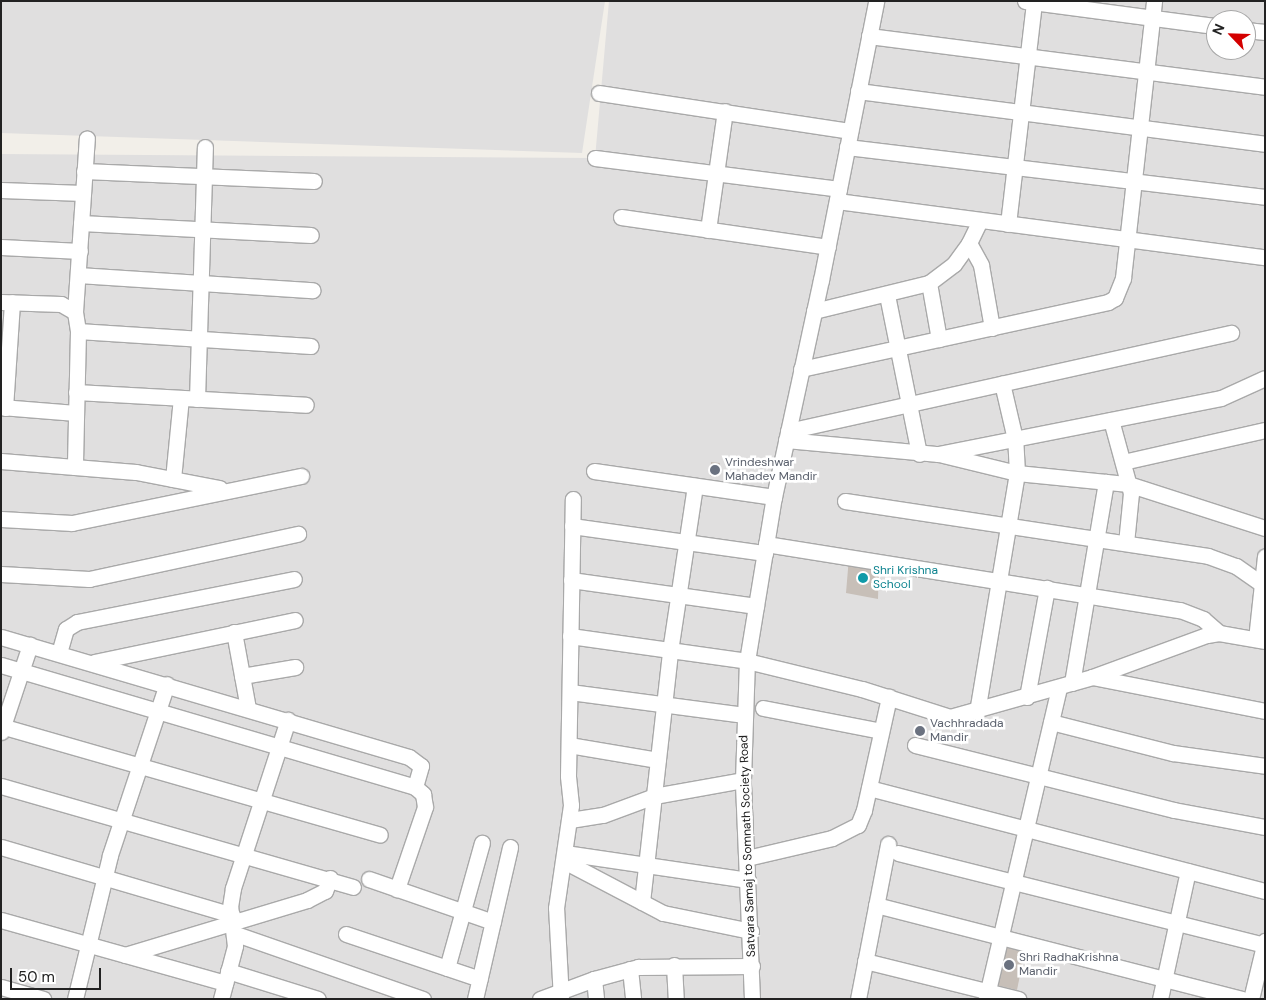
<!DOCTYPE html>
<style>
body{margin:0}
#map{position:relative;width:1266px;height:1000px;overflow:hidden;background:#f2efe9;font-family:"DM Sans",sans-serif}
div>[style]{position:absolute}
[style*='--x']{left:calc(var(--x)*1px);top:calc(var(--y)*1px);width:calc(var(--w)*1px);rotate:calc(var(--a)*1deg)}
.residential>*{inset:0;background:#e0dfdf}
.building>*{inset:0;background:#c7bfb8}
.roads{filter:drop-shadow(1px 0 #a9a9a9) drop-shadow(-1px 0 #a9a9a9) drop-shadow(0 1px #a9a9a9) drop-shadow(0 -1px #a9a9a9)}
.minor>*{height:15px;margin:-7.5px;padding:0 7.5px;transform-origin:7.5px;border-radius:7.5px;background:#fff}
.dots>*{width:14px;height:14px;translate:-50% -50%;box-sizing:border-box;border:2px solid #fff;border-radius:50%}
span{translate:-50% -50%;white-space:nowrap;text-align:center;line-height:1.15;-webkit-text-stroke:5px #fff;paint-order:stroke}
.worship-label{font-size:12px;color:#5b616d}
.left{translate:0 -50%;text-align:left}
.culture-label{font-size:12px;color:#0d838f}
.street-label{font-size:12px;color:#222}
.frame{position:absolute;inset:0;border:2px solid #222;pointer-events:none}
.north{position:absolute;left:1206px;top:10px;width:50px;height:50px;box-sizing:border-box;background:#fff;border:1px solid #a7a7a7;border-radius:50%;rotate:294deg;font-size:14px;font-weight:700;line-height:20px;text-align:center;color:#222}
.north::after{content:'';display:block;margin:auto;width:18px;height:22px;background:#d40000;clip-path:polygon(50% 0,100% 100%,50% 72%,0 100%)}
.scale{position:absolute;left:10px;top:968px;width:91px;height:22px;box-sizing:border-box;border:2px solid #222;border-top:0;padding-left:6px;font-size:15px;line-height:18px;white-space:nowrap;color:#222;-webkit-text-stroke:4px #fff;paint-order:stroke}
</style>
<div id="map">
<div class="residential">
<i style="clip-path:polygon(1px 1px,605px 1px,582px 153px,1px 133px)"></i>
<i style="clip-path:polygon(evenodd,609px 1px,1265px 1px,1265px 999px,1px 999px,1px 154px,595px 158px,609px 1px,1216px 20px,1246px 20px,1246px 50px,1216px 50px,1216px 20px)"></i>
</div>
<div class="building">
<i style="clip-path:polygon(711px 462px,720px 463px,717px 477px,710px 476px)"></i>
<i style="clip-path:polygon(849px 557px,879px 564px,878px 599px,846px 593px)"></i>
<i style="clip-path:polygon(919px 726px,925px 726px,923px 737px,916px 736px)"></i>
<i style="clip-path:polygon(1003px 940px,1026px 945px,1017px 990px,992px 984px)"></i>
</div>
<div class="roads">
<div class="minor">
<i style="--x:1025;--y:1;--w:193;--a:7.5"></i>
<i style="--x:1246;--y:30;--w:19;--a:6"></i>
<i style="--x:869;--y:36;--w:399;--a:7.3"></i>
<i style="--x:858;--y:91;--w:410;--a:7.4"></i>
<i style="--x:599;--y:93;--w:254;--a:8.6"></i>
<i style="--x:847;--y:147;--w:421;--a:6.8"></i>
<i style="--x:595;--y:158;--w:246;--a:7.2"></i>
<i style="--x:84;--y:171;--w:230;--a:2.5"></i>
<i style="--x:1;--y:190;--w:82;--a:2.1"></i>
<i style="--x:837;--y:201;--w:432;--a:7.5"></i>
<i style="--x:621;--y:217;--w:209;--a:8.2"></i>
<i style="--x:81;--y:223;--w:230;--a:3"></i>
<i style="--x:1008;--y:224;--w:225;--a:-83.3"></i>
<i style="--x:708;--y:230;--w:120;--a:-81.9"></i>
<i style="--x:969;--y:243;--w:25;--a:61"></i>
<i style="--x:981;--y:265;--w:64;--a:80.1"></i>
<i style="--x:1;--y:247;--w:79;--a:2.9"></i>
<i style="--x:78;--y:275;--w:235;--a:3.7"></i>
<i style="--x:929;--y:283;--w:57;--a:79.9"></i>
<i style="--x:887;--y:295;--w:162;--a:78.6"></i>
<i style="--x:1;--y:302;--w:60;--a:1.9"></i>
<i style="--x:61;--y:304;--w:16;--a:30"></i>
<i style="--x:75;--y:312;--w:19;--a:81"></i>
<i style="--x:78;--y:331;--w:136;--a:91.3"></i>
<i style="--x:814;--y:311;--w:118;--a:-13.7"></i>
<i style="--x:929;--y:283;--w:31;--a:-37"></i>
<i style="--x:954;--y:264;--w:26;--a:-54"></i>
<i style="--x:969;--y:243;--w:25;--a:-64"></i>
<i style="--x:75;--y:312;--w:174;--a:-86.1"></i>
<i style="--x:78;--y:331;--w:233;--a:3.7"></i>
<i style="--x:801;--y:369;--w:314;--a:-12.3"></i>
<i style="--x:1108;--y:302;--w:8;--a:-30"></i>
<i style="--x:1115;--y:298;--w:22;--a:-68"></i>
<i style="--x:1123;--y:278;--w:279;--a:-83.6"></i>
<i style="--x:76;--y:392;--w:230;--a:3.2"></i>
<i style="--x:197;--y:399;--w:252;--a:-88.2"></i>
<i style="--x:1;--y:407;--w:75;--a:4.6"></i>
<i style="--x:5;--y:408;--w:106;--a:-86.2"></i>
<i style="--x:1111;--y:420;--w:76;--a:74.7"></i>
<i style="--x:1131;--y:493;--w:50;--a:95.7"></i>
<i style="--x:788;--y:431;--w:454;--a:-12.5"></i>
<i style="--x:786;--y:440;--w:153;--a:5.3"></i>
<i style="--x:938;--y:454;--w:288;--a:-11.2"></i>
<i style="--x:1221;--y:398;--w:48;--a:-24.4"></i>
<i style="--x:943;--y:455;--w:76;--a:13.7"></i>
<i style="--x:1017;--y:473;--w:112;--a:5.7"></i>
<i style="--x:1128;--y:484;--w:144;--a:17.8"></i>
<i style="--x:1;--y:461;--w:135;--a:4.7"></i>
<i style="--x:136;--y:472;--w:85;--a:10.9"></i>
<i style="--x:1123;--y:462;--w:146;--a:-12.7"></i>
<i style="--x:594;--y:471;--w:182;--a:8.2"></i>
<i style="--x:173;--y:479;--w:81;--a:-84.4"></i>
<i style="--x:845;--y:501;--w:367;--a:8.6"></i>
<i style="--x:1208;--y:556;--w:30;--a:20"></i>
<i style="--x:1236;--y:566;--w:35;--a:35"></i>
<i style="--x:1;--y:519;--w:71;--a:3.2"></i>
<i style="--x:72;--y:523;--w:234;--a:-11.6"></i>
<i style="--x:572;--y:526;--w:195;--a:8"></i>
<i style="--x:766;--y:544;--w:419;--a:9.1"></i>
<i style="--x:1180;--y:610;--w:25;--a:21"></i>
<i style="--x:1203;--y:619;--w:21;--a:41"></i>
<i style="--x:1;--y:574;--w:88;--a:3.3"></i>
<i style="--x:89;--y:579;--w:214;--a:-12.2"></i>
<i style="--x:571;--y:580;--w:187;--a:8"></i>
<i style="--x:234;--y:632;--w:77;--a:79.6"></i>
<i style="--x:570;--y:636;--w:179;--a:8"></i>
<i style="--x:747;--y:661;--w:118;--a:13.7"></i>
<i style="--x:862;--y:689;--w:92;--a:17.7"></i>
<i style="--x:950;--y:717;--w:148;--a:-15.7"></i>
<i style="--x:1092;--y:677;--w:122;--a:-20.1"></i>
<i style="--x:1207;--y:635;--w:12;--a:-9"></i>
<i style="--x:1219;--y:633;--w:47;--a:9.9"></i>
<i style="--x:1;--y:637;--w:425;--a:16.4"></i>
<i style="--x:409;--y:757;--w:15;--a:37"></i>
<i style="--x:421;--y:766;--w:22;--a:106"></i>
<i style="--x:1256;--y:639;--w:83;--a:-83.8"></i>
<i style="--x:59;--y:653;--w:25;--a:-74"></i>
<i style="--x:66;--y:629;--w:13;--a:-32"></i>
<i style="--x:77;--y:622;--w:221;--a:-11.2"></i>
<i style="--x:94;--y:662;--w:205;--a:-11.8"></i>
<i style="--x:1;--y:665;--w:432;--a:16.4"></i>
<i style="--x:415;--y:787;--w:11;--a:41"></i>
<i style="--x:423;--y:794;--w:13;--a:81"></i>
<i style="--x:425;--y:807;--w:87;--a:108.9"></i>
<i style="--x:242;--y:676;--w:54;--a:-9.6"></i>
<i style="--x:1092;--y:677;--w:176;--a:11.1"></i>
<i style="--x:1072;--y:683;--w:204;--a:-80.4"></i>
<i style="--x:570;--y:692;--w:176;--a:7.5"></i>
<i style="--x:1027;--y:697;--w:111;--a:-79.6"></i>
<i style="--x:763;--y:708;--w:120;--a:11"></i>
<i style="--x:977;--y:712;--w:242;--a:-80.5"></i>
<i style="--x:1017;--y:473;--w:34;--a:-93"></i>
<i style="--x:1015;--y:439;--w:57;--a:-103.1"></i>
<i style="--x:1051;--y:722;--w:126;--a:14.3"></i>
<i style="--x:1173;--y:753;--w:93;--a:8"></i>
<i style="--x:1;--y:726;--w:394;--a:16"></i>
<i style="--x:1;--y:732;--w:92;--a:-71.6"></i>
<i style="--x:569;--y:745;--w:90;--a:9.6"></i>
<i style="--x:915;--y:745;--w:267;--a:14.1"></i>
<i style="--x:1174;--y:810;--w:93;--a:10.6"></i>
<i style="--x:1;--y:786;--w:366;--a:16"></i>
<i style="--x:869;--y:788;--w:409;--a:14.6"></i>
<i style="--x:570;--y:820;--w:33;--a:-9"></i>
<i style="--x:603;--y:815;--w:54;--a:-20.4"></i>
<i style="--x:654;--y:796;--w:90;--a:-10.2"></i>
<i style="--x:1;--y:847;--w:241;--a:16.4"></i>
<i style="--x:565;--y:853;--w:185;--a:8.4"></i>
<i style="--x:898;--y:853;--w:378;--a:14.1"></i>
<i style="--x:747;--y:858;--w:87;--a:-13.2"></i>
<i style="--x:832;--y:838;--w:29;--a:-27"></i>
<i style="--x:858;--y:825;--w:16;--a:-68"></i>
<i style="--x:864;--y:810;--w:116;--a:-77.5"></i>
<i style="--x:564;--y:861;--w:112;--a:27.7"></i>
<i style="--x:663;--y:913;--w:90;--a:11.6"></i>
<i style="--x:369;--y:879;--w:131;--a:19.1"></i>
<i style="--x:642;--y:902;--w:253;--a:-83.6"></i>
<i style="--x:670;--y:651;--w:167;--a:-81.4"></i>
<i style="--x:876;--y:905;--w:378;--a:14.4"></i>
<i style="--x:1;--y:920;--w:233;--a:15.7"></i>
<i style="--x:236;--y:934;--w:198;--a:19.2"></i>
<i style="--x:346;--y:934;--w:141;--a:18.6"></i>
<i style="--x:125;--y:955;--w:190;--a:-16.8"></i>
<i style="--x:307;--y:900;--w:20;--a:-27"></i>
<i style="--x:325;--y:891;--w:14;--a:-69"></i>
<i style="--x:865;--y:961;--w:158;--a:13.9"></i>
<i style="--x:674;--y:965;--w:34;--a:87"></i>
<i style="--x:447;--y:968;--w:130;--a:-74.4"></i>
<i style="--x:630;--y:969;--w:30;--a:84"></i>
<i style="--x:228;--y:971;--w:94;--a:17.3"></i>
<i style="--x:594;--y:979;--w:20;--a:84"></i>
<i style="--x:1;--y:987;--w:44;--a:15.9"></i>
<i style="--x:75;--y:999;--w:148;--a:-76.3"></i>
<i style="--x:110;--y:855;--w:180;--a:-71.6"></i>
<i style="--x:221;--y:999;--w:55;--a:-75.2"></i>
<i style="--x:235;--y:946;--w:39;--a:-97"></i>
<i style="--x:230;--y:907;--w:19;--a:-81"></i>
<i style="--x:233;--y:888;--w:177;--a:-71.9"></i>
<i style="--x:475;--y:999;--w:156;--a:-77"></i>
<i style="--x:540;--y:999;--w:58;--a:-20.3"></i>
<i style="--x:594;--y:979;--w:46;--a:-15.3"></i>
<i style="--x:638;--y:967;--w:114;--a:-0.5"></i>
<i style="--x:561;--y:999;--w:91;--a:-93.1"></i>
<i style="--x:556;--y:908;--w:104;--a:-81.7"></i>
<i style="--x:571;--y:805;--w:29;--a:-96"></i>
<i style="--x:568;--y:776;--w:277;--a:-89"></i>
<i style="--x:752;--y:999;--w:219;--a:-92.4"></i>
<i style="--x:743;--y:780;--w:119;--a:-88.1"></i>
<i style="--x:747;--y:661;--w:166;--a:-80.7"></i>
<i style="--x:774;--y:497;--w:222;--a:-77.8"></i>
<i style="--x:821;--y:280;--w:284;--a:-78.8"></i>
<i style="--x:858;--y:999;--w:158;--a:-79"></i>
<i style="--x:986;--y:999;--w:320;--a:-76.8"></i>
<i style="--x:1160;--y:999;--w:131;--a:-77.7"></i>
<i style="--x:1251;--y:999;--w:60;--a:-76.4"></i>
</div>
</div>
<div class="dots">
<i style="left:715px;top:470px;background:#6b7280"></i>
<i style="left:863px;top:578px;background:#0f9aa8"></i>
<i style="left:920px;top:731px;background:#6b7280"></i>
<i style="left:1009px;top:965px;background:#6b7280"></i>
</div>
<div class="worship-label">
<span class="left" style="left:725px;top:470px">Vrindeshwar<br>Mahadev Mandir</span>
<span class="left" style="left:930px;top:731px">Vachhradada<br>Mandir</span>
<span class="left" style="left:1019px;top:965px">Shri RadhaKrishna<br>Mandir</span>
</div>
<div class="culture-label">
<span class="left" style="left:873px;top:578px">Shri Krishna<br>School</span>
</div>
<div class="street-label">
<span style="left:748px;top:846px;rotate:-92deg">Satvara Samaj to Somnath Society Road</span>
</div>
<div class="frame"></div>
<div class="north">N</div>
<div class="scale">50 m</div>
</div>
